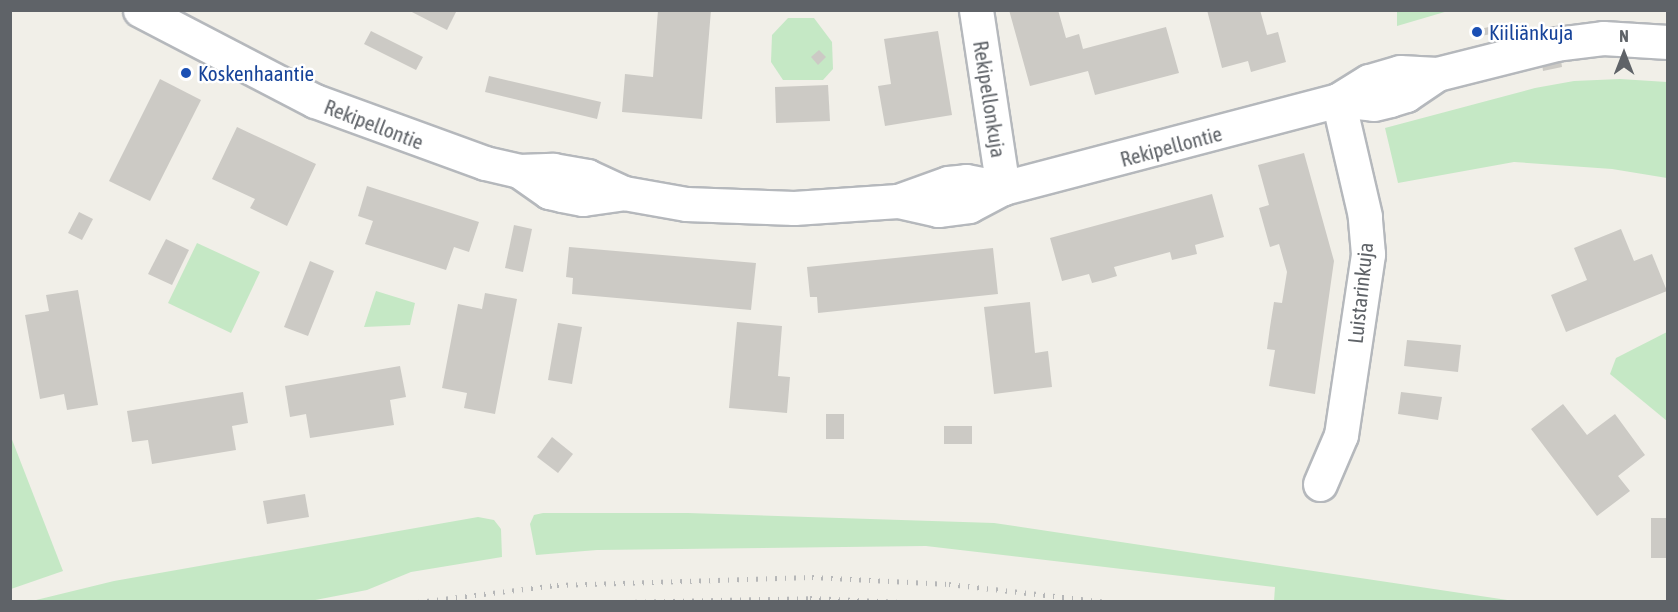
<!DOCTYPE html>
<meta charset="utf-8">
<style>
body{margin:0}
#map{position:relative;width:1678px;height:612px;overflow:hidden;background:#f1efe8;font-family:"Asap Condensed",sans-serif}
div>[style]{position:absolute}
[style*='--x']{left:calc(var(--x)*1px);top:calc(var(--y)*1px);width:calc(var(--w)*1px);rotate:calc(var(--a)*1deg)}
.green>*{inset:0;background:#c5e8c5}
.building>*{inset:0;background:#cccac5}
.roads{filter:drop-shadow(2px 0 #b5b8bc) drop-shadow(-2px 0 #b5b8bc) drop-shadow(0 2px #b5b8bc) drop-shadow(0 -2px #b5b8bc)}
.minor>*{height:33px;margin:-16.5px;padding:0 16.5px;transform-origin:16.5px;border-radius:16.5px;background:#fff}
.rail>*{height:4.5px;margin-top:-2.25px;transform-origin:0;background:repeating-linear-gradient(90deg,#b6b7b8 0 1.5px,transparent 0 9.5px)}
.dots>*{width:16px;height:16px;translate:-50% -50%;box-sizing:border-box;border:3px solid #fff;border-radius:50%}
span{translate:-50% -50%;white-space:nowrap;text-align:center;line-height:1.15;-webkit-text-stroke:5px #fff;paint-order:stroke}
.transit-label{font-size:21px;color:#164399}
.left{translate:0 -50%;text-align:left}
.street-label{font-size:21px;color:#5f6368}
.frame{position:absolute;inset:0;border:12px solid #5f6368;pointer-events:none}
.north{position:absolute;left:1594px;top:24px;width:60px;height:60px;-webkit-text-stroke:4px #fff;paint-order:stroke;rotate:0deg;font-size:16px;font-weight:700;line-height:24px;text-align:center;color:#5f6368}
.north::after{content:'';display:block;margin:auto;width:21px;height:27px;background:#5f6368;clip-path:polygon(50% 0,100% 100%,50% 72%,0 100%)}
</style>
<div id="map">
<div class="green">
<i style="clip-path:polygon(1397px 11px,1397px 10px,1448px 11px,1397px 26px)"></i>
<i style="clip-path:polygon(788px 18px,814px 18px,832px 42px,833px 69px,823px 80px,783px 80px,771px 62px,772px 35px)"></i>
<i style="clip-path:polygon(1620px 79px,1667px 82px,1667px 178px,1612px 169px,1514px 162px,1398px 183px,1385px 128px,1535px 88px,1574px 81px)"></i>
<i style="clip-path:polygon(197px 243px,260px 272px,231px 333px,168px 303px)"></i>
<i style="clip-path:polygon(376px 291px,415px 303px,410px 325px,364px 327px)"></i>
<i style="clip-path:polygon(1667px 332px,1667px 421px,1610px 374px,1616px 358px)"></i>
<i style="clip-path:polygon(11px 437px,63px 571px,11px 589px,10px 589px)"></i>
<i style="clip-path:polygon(543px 513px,688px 513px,994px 523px,1514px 601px,1274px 601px,1275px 587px,926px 546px,597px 550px,536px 555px,530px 524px,534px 515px)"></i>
<i style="clip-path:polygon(478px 517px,494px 520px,501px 529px,502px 557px,411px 572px,367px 590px,305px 602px,32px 601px,114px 581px)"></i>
</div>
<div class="building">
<i style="clip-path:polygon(408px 10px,457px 10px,447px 30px)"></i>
<i style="clip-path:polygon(658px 10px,711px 10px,702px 119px,622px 112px,625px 74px,653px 77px)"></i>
<i style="clip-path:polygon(1009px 10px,1058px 10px,1066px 38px,1079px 34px,1083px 49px,1166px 27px,1179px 73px,1095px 95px,1088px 71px,1030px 86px)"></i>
<i style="clip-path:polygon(1207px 10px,1260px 10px,1267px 35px,1278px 32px,1286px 62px,1251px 72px,1248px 61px,1222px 68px)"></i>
<i style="clip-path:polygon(1489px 27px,1491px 34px,1471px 38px,1470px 31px)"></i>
<i style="clip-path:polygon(371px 31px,423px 57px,416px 70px,364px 44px)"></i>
<i style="clip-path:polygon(938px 31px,952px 115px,885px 126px,878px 86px,891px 84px,884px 39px)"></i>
<i style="clip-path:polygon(819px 50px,826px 57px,818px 65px,811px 57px)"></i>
<i style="clip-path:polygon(1561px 60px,1562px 67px,1543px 71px,1542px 63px)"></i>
<i style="clip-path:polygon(489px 76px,601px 102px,597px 119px,485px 92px)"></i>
<i style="clip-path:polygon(160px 79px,201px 100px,150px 201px,109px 181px)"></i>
<i style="clip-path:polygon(828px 85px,830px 121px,776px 123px,775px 87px)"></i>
<i style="clip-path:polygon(237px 127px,316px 164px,287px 226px,250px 208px,255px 199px,212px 179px)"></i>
<i style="clip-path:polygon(1304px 153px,1334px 261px,1315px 394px,1269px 386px,1275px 350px,1267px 349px,1270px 327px,1274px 302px,1282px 303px,1287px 272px,1279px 244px,1270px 247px,1259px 208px,1269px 205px,1258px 165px)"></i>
<i style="clip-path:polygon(367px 186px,479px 222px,469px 252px,454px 247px,446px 270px,365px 244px,373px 221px,358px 216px)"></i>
<i style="clip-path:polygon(1212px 194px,1224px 237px,1195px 245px,1197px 254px,1172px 260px,1170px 252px,1114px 267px,1117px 276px,1104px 280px,1092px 283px,1089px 274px,1062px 281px,1050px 238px)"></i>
<i style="clip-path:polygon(79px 212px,93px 219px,82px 240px,68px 233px)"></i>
<i style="clip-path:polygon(514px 225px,532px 229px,523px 272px,505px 268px)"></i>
<i style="clip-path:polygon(1621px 229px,1634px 261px,1652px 254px,1667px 291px,1566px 332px,1551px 295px,1587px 280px,1574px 248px)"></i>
<i style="clip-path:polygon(166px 239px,189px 250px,172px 285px,148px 274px)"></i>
<i style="clip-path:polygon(569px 247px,756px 263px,751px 310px,572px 294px,573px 278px,566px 277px)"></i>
<i style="clip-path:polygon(993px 248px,998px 294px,818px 313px,817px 297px,810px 297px,807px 267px)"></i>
<i style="clip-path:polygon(310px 261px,334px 271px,308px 336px,284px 327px)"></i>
<i style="clip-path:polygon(78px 290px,98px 405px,67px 410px,64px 394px,40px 399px,25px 315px,49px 311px,46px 295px)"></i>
<i style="clip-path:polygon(485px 293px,517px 299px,495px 414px,464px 408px,467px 393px,442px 388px,458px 304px,482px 309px)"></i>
<i style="clip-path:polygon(1030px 302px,1035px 353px,1048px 351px,1052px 387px,994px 394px,984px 307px)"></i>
<i style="clip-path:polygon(737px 322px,782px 326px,778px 376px,790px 377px,787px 413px,729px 408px)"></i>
<i style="clip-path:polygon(558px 323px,582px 327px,572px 384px,548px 380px)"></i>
<i style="clip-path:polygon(1407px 340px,1461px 345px,1458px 372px,1404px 366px)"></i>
<i style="clip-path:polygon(400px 366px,406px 397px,390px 400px,394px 425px,310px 438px,306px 414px,290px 417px,285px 386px)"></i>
<i style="clip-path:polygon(243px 392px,248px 423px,232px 426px,236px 450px,152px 464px,148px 440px,132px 442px,127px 411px)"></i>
<i style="clip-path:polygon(1401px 392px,1442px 397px,1438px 420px,1398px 414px)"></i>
<i style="clip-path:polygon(1563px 404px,1587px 435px,1615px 414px,1645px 455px,1618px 476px,1630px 491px,1597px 516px,1531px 429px)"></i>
<i style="clip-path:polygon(826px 414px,844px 414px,844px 439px,826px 439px)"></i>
<i style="clip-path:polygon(944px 426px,972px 426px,972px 444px,944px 444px)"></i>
<i style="clip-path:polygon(552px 437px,573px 454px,558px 473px,537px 457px)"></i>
<i style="clip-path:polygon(305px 494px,309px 517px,267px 524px,263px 501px)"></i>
<i style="clip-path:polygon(1651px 518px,1668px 518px,1668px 558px,1651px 558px)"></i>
</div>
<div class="roads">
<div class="minor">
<i style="--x:140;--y:10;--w:197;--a:27.5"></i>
<i style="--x:315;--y:101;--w:181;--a:20"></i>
<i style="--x:485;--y:163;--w:35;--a:13"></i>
<i style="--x:519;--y:171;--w:34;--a:-2"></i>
<i style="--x:553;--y:170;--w:35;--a:10"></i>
<i style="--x:587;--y:176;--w:41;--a:24.7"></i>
<i style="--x:624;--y:193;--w:63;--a:10.1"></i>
<i style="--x:686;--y:204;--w:108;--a:2.1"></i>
<i style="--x:794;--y:208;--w:104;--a:-3.9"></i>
<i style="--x:898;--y:201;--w:41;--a:12.7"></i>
<i style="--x:938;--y:210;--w:31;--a:-7"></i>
<i style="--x:969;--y:206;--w:38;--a:-28"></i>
<i style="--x:1003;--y:188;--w:346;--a:-14.7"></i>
<i style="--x:1338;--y:100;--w:36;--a:-32"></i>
<i style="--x:1369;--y:81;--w:32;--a:-16"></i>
<i style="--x:1400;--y:72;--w:37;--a:3"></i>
<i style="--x:1437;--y:74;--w:123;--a:-14.1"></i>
<i style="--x:1556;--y:44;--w:47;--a:-7.3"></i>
<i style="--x:1603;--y:38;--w:65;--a:3.5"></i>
<i style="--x:976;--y:10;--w:180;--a:81.4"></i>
<i style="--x:1338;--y:100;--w:36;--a:6"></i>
<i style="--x:1374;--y:104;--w:16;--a:-14"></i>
<i style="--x:1390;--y:100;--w:17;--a:-17"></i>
<i style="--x:1406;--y:95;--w:37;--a:-34"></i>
<i style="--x:519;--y:171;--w:37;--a:35"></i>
<i style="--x:549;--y:192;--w:13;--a:13"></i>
<i style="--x:562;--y:195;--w:21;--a:11"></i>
<i style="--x:583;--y:199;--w:41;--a:-8.3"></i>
<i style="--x:898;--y:201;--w:53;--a:-19.8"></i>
<i style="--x:948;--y:183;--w:18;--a:-6"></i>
<i style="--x:966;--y:181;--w:38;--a:11"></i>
<i style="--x:1320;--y:484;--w:53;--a:-66.8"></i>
<i style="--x:1341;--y:435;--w:183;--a:-81.5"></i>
<i style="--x:1368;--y:254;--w:38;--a:-95"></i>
<i style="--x:1365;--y:216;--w:119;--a:-103.1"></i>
</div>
</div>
<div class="rail">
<i style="--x:418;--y:602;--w:140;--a:-7"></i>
<i style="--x:557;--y:585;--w:255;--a:-1.8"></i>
<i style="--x:812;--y:577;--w:137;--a:2.9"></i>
<i style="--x:949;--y:584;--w:159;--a:6.5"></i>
<i style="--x:626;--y:602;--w:184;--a:-1.2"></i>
<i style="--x:810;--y:598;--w:92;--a:2.5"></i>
</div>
<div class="dots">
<i style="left:1477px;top:32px;background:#1a4fb4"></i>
<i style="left:186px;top:73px;background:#1a4fb4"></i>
</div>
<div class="transit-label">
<span class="left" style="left:1489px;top:32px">Kiiliänkuja</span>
<span class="left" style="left:198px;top:73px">Koskenhaantie</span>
</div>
<div class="street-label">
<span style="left:990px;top:99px;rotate:81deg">Rekipellonkuja</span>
<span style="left:374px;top:124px;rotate:21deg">Rekipellontie</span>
<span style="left:1171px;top:146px;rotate:-15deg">Rekipellontie</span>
<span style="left:1360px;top:293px;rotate:-84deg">Luistarinkuja</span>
</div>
<div class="frame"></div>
<div class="north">N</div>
</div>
